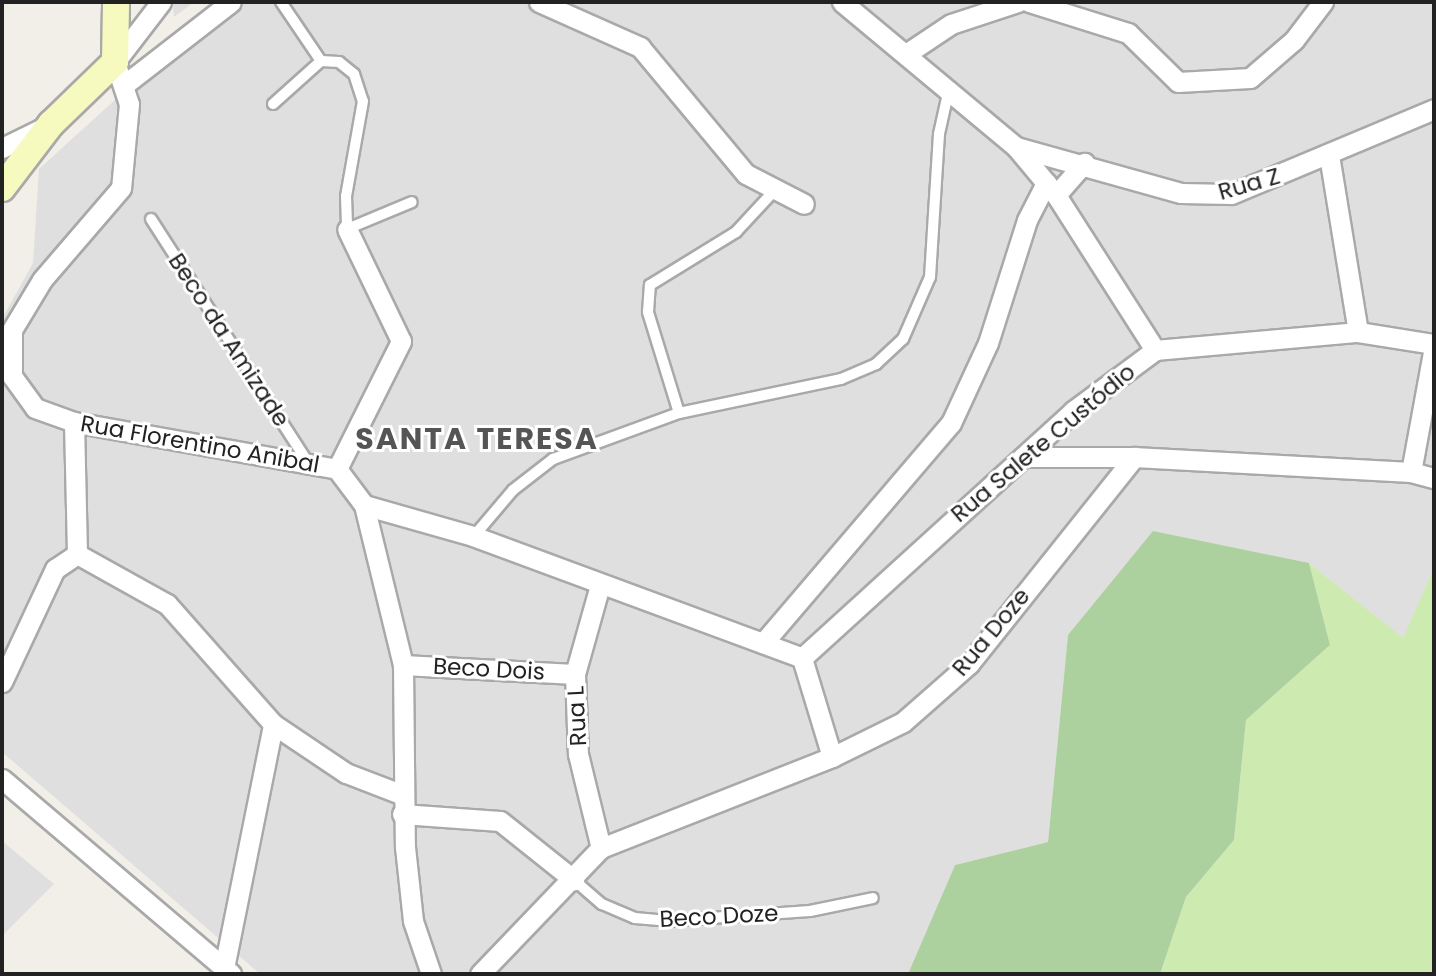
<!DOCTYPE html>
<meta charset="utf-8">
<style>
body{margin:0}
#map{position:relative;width:1436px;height:976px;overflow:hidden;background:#f2efe9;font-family:Poppins,sans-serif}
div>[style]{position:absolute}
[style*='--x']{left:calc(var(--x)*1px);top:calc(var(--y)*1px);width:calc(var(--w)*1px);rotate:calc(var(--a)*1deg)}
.residential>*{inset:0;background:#e0dfdf}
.grass>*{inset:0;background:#cdebb0}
.forest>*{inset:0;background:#add19e}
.roads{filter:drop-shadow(2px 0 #a9a9a9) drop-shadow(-2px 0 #a9a9a9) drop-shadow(0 2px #a9a9a9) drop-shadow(0 -2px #a9a9a9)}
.lane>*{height:10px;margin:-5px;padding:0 5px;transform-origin:5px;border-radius:5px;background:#fff}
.street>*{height:19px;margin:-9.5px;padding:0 9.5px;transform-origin:9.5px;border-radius:9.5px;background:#fff}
.secondary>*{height:26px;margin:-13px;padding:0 13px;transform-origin:13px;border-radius:13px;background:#f7fabf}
span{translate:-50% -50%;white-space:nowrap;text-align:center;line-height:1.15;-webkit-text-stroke:6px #fff;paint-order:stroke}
.street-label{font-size:23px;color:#222}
.district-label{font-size:30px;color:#555;font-weight:700;letter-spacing:2px}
.frame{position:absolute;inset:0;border:4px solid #222;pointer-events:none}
</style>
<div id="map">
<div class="residential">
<i style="clip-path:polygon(173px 2px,194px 2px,174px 17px)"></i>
<i style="clip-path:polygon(244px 2px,1434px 2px,1434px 568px,1403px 639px,1309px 563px,1068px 636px,1048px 842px,955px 865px,908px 974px,260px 974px,2px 752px,2px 319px,33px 263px,39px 169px,117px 98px)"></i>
<i style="clip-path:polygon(2px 841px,54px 884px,2px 936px)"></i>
</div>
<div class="grass">
<i style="clip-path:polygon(1309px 563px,1403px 638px,1434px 568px,1434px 974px,1160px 974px,1186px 897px,1234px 840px,1246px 720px,1330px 645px)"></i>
</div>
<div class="forest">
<i style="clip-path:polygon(1153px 531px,1309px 563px,1330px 645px,1246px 720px,1234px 840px,1186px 897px,1160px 974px,908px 974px,955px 865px,1048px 842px,1068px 635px)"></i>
</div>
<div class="roads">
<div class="lane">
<i style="--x:281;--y:2;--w:71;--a:55.9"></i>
<i style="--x:321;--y:61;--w:18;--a:3"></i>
<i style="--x:339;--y:62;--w:19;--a:39"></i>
<i style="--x:354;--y:74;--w:28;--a:72"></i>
<i style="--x:363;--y:101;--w:97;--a:100.1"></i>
<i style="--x:346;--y:196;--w:33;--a:88"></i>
<i style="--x:347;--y:229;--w:70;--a:-22.6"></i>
<i style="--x:273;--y:104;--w:64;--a:-41.9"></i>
<i style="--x:151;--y:219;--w:288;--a:57.2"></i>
<i style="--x:679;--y:413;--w:106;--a:-107.1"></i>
<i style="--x:648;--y:312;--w:27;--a:-86"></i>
<i style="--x:650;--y:285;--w:101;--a:-31.6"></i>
<i style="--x:736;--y:232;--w:56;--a:-47.2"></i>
<i style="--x:474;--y:536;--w:60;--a:-49.7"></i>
<i style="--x:513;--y:490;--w:51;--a:-37.8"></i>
<i style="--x:553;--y:459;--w:134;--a:-20.1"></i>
<i style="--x:679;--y:413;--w:166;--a:-11.9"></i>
<i style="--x:841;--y:379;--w:38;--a:-23"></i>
<i style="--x:876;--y:364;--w:37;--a:-43"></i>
<i style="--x:903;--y:339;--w:68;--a:-66.5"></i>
<i style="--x:930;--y:277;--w:143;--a:-86.4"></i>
<i style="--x:939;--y:134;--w:46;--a:-77.5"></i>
<i style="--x:574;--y:880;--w:37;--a:41"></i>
<i style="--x:602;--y:904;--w:36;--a:23"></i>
<i style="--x:635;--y:918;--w:33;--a:5"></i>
<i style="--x:668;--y:921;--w:142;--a:-4"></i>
<i style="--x:810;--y:911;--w:64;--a:-11.7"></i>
</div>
<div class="street">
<i style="--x:161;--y:2;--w:76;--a:127.5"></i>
<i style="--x:115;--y:62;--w:44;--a:71.6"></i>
<i style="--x:129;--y:104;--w:84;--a:95.4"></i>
<i style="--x:121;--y:188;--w:121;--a:130.7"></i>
<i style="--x:42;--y:280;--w:58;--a:121"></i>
<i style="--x:12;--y:330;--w:46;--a:90"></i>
<i style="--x:12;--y:376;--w:39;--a:54"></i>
<i style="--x:35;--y:408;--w:41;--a:19.7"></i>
<i style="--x:74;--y:422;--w:267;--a:10.1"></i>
<i style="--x:337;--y:469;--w:45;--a:53.1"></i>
<i style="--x:364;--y:505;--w:113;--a:15.9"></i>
<i style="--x:473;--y:536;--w:351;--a:20.3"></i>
<i style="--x:539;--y:2;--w:111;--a:24"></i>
<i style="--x:640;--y:47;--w:165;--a:50.2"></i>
<i style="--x:746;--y:174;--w:65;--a:27.3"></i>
<i style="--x:842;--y:2;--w:226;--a:39.8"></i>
<i style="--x:1016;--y:147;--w:62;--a:50.2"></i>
<i style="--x:1056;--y:195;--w:184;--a:57.4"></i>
<i style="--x:1029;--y:2;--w:104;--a:17.4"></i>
<i style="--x:1128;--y:33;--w:70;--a:44.4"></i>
<i style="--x:1178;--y:82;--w:72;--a:-3.2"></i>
<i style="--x:1250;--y:78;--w:58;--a:-40.8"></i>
<i style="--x:1294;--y:40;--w:48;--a:-52.7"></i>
<i style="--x:909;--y:52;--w:50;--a:-33.7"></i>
<i style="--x:951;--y:24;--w:71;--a:-18.2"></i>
<i style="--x:124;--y:85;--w:135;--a:-37.8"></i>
<i style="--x:1016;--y:147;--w:171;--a:15.6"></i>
<i style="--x:1181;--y:193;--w:50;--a:1.1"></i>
<i style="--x:1231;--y:194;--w:220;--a:-22.7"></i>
<i style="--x:2;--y:148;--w:50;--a:-26.1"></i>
<i style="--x:1329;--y:155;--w:179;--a:80.7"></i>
<i style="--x:1056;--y:195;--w:43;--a:-48.8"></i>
<i style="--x:1023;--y:457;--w:111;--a:0"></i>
<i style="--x:337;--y:469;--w:143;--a:-63.4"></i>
<i style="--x:401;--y:341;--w:124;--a:-115.7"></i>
<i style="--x:1411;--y:472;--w:127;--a:-79.6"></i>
<i style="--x:364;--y:505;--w:165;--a:76.3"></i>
<i style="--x:403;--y:665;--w:182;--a:89.4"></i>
<i style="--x:405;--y:847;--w:74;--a:83.8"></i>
<i style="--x:413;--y:921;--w:56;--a:71.2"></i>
<i style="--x:77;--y:554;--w:103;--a:29.1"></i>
<i style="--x:167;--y:604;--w:160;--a:48.5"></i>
<i style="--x:273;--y:724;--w:88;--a:33.9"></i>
<i style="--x:346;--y:773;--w:61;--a:21.1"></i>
<i style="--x:600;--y:585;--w:92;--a:105.7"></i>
<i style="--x:575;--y:674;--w:80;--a:87.9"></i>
<i style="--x:578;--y:754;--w:97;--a:76.3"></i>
<i style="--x:763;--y:643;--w:289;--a:-49.5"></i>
<i style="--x:951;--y:423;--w:88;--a:-65.2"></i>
<i style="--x:988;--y:343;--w:129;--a:-72.4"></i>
<i style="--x:1027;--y:220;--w:42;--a:-62.8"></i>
<i style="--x:403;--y:665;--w:172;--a:3"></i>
<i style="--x:2;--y:682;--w:125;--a:-64.9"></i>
<i style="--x:55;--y:569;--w:27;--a:-34"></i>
<i style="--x:77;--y:554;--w:132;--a:-91.3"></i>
<i style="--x:832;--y:757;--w:103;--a:-106.9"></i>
<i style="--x:802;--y:658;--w:367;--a:-42.3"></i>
<i style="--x:1073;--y:411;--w:102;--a:-36.6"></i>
<i style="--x:1155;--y:350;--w:204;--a:-5.1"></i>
<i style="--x:1358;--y:332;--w:77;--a:9"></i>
<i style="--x:2;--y:779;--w:301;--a:40.4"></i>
<i style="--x:402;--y:814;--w:98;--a:4.1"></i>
<i style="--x:500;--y:821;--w:95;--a:38.6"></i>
<i style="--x:224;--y:968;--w:249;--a:-78.6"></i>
<i style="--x:480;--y:974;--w:175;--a:-46.2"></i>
<i style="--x:601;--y:848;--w:248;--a:-21.5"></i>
<i style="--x:832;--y:757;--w:79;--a:-26.2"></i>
<i style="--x:903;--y:722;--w:88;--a:-41.3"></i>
<i style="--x:969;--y:664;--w:265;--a:-51.4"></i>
<i style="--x:1134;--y:457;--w:277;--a:3.1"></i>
<i style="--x:1411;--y:472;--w:24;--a:15"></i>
</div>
<div class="secondary">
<i style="--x:2;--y:188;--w:81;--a:-52.6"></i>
<i style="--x:51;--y:124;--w:89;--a:-44.1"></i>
<i style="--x:115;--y:62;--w:60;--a:-89"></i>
</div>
</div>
<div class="street-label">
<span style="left:1249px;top:184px;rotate:-16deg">Rua Z</span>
<span style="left:229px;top:340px;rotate:57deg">Beco da Amizade</span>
<span style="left:1043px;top:443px;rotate:-40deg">Rua Salete Custódio</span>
<span style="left:200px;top:444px;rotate:10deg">Rua Florentino Anibal</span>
<span style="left:991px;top:632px;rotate:-50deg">Rua Doze</span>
<span style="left:489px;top:669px;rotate:3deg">Beco Dois</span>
<span style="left:577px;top:716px;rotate:-93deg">Rua L</span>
<span style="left:719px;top:916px;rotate:-3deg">Beco Doze</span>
</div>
<div class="district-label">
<span style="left:477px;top:439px">SANTA TERESA</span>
</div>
<div class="frame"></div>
</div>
